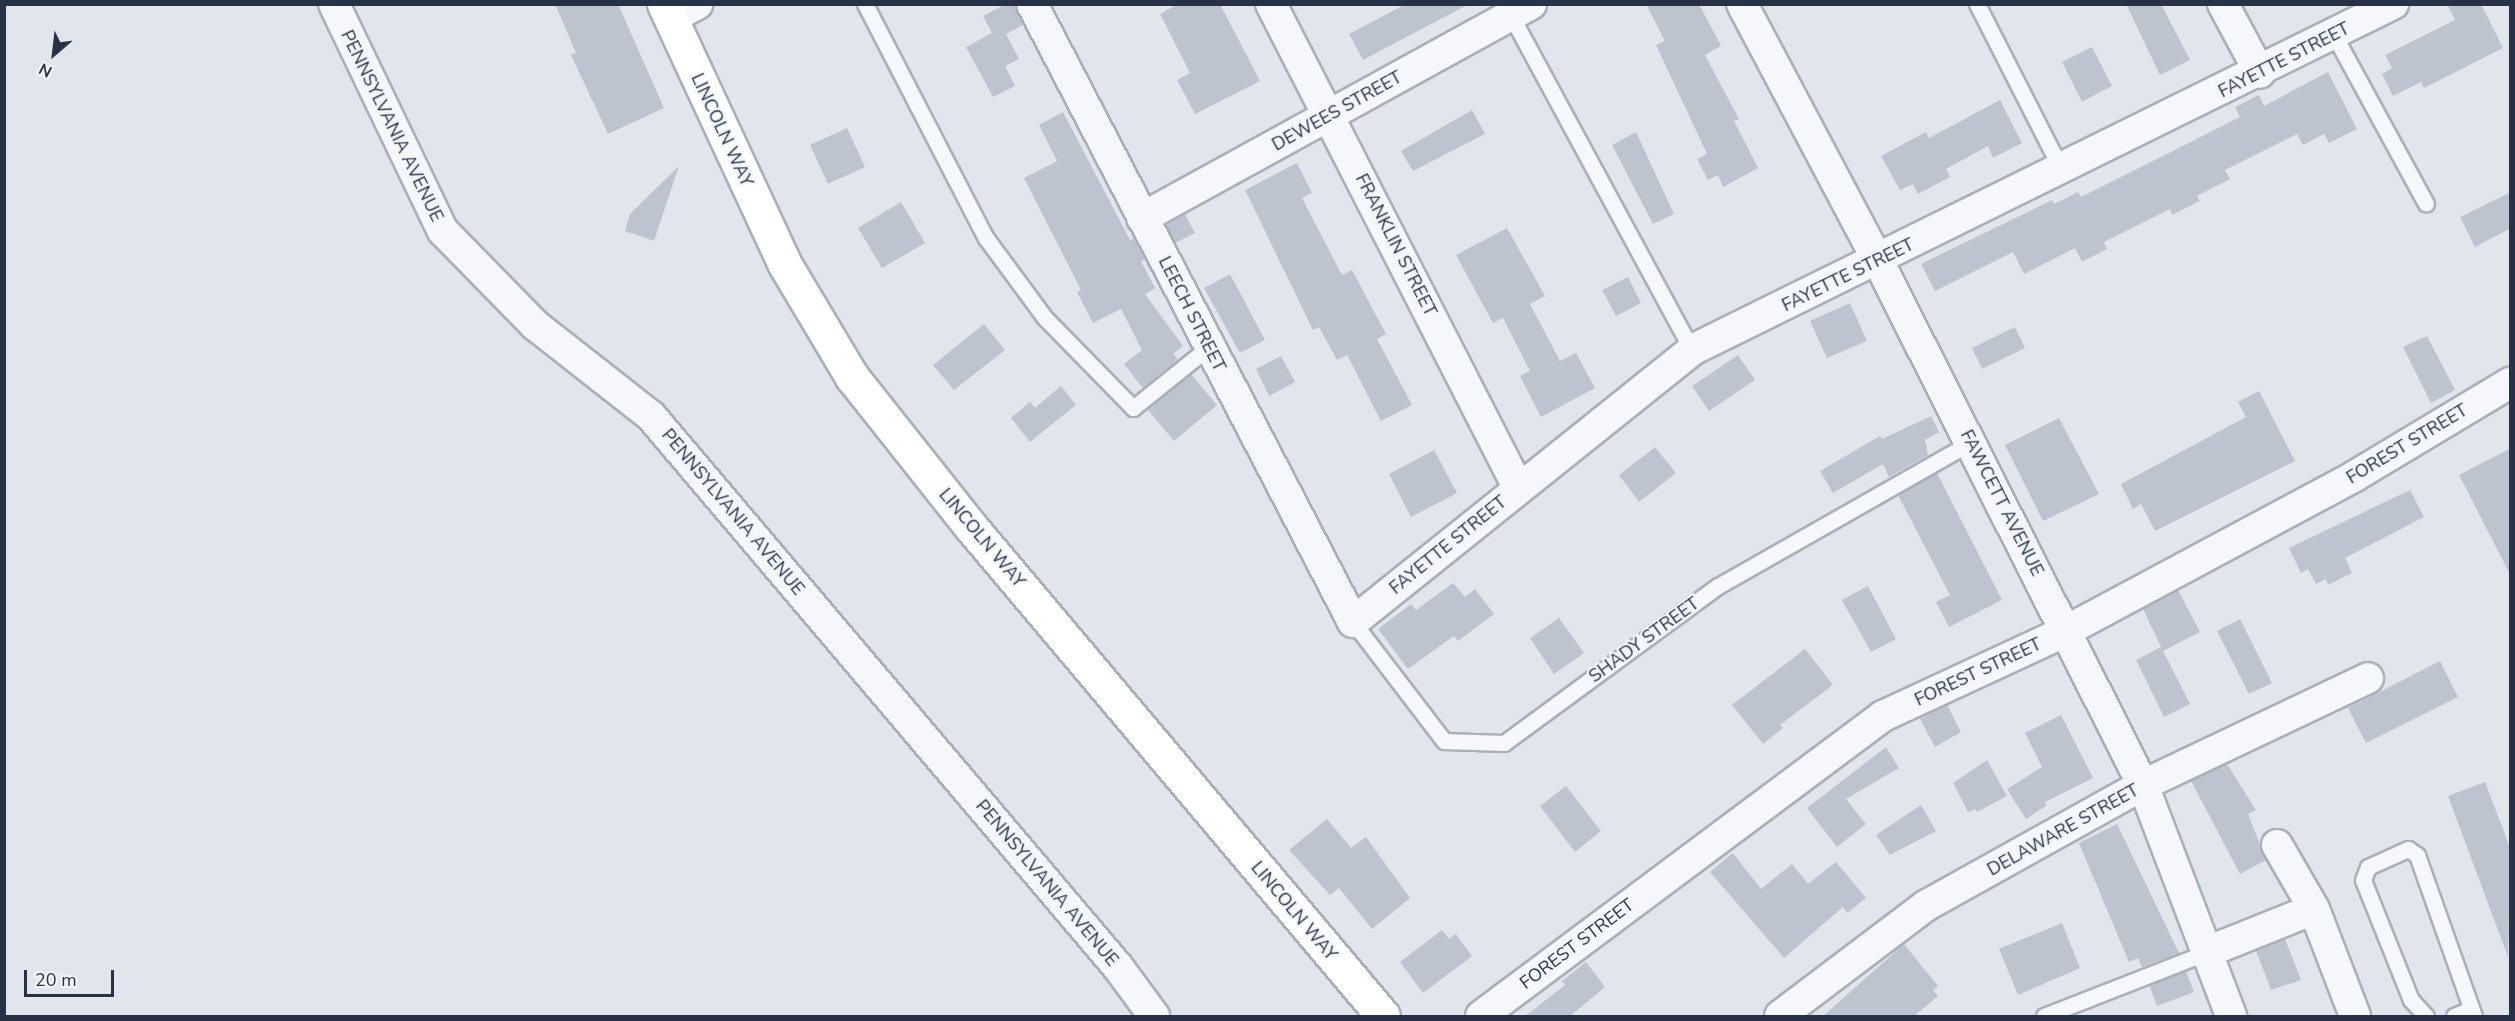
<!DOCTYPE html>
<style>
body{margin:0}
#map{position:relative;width:2515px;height:1021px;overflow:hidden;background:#e2e6ec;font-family:"Nunito Sans",sans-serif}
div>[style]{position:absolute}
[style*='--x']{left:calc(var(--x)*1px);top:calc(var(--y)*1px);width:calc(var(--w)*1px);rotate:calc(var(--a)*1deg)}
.building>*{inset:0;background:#bec4cf}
.roads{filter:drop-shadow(2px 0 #aab0ba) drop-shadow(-2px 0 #aab0ba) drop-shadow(0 2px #aab0ba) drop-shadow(0 -2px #aab0ba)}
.service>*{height:15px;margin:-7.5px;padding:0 7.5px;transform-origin:7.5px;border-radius:7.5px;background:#f5f7fa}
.minor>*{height:30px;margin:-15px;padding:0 15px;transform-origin:15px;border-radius:15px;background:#f5f7fa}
.secondary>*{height:33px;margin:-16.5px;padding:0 16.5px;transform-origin:16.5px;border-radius:16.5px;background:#fff}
span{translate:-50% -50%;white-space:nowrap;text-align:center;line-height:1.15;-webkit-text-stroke:4.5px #f2f5f9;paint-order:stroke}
.street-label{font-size:18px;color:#283246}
.frame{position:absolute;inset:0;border:6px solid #283246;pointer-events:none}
.north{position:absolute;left:24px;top:24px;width:60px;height:60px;-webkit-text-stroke:4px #f2f5f9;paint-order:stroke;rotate:208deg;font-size:16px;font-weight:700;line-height:24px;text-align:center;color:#283246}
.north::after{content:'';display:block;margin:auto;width:21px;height:27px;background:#283246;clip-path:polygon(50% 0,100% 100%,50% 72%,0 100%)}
.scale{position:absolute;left:24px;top:970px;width:90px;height:27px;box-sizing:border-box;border:3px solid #283246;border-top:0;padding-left:8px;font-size:18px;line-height:21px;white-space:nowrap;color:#283246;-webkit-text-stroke:4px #f2f5f9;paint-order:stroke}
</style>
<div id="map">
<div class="building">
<i style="clip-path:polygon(555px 4px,618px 4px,664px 108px,608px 134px,571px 55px,576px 53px)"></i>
<i style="clip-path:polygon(1006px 4px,1015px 4px,1023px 25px,1006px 34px,1019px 59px,1005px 66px,1015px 86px,993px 97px,966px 47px,992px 33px,983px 16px)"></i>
<i style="clip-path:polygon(1178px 4px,1220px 4px,1260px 81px,1195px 114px,1177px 80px,1190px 73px,1160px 14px)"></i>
<i style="clip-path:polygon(1406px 4px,1469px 4px,1363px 60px,1349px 34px)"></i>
<i style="clip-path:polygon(1646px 4px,1699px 4px,1721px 46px,1705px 55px,1739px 119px,1734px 121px,1758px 168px,1723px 187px,1718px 175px,1708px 180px,1697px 159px,1707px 154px,1656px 45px,1665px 41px)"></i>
<i style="clip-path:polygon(2126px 4px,2161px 4px,2190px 60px,2160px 75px)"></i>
<i style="clip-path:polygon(2447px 4px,2481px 4px,2503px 48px,2424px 88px,2421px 82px,2393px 96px,2382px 74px,2392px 68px,2385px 55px,2455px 20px)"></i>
<i style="clip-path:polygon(2092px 47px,2112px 86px,2082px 102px,2062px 62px)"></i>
<i style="clip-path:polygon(2328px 72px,2357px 129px,2329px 143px,2324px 134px,2303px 145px,2297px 134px,2225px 170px,2230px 179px,2197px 196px,2200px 201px,2172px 215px,2170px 209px,2104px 242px,2107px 249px,2082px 262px,2075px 248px,2024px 274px,2013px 252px,1935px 291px,1921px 264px,2052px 200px,2054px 204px,2078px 192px,2081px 197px,2147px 164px,2240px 117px,2235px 107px,2259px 95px,2264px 106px)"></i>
<i style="clip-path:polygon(2000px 100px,2022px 143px,1993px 158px,1988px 146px,1946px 169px,1950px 177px,1918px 194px,1913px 184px,1900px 190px,1881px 156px,1926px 132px,1929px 138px)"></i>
<i style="clip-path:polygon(1472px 110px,1485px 134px,1413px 171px,1401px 151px)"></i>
<i style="clip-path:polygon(1063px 112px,1130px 240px,1134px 238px,1145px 259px,1141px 261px,1155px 288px,1145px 294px,1183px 346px,1173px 354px,1178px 359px,1143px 388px,1124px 364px,1142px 350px,1121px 309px,1093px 323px,1077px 292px,1081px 290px,1024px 178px,1057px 161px,1039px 125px)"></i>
<i style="clip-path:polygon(847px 128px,865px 167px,828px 184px,810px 145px)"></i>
<i style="clip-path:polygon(1636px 132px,1674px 214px,1653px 224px,1612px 145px)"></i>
<i style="clip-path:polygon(1297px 163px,1312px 193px,1302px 198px,1342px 275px,1352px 270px,1386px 334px,1377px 339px,1412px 405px,1381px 421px,1347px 355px,1337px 360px,1319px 327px,1313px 330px,1245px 190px)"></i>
<i style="clip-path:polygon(679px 166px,654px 241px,625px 231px,630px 214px)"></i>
<i style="clip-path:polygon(2511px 192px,2511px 228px,2475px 247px,2460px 217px)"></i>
<i style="clip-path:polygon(901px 202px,925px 243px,882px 268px,858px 228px)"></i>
<i style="clip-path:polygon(1185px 214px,1195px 233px,1175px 243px,1166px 225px)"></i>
<i style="clip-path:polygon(1507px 228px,1545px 296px,1530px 304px,1560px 361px,1576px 353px,1595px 388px,1541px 417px,1520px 376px,1530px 371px,1503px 318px,1493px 323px,1456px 255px)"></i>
<i style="clip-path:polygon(1230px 274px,1265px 340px,1240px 353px,1204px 288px)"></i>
<i style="clip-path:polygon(1628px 277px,1641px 303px,1616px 316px,1602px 290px)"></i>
<i style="clip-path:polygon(1850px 303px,1867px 341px,1827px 358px,1810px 321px)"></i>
<i style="clip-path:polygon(984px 324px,1005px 350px,954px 390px,933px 365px)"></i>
<i style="clip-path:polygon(2015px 327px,2025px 348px,1982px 369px,1972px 348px)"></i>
<i style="clip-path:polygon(2427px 336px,2455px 390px,2431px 403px,2403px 347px)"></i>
<i style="clip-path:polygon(1738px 355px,1755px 380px,1709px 411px,1692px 386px)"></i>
<i style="clip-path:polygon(1281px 356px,1295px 382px,1269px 396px,1256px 369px)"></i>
<i style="clip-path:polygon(1191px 374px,1217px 405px,1174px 441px,1148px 410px)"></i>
<i style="clip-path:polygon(1061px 386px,1076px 405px,1030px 442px,1011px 418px,1030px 402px,1035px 408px)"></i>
<i style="clip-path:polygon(2259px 391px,2295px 461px,2155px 531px,2141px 504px,2133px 509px,2121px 484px,2246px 417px,2238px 402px)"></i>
<i style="clip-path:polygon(1931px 416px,1939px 432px,1925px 440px,1928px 455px,1889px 477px,1883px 464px,1833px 493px,1820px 471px,1880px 436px,1882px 439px)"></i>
<i style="clip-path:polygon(2059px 418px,2099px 494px,2043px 521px,2005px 445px)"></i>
<i style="clip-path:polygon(1655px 447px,1676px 473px,1639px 502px,1619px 475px)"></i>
<i style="clip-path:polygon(2511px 448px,2511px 576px,2459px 475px)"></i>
<i style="clip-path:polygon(1434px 450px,1457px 493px,1411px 517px,1389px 474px)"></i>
<i style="clip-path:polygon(1937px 473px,2002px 600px,1949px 627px,1936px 602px,1950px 595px,1898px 495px)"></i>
<i style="clip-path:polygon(2410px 490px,2424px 517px,2345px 558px,2352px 573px,2328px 585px,2326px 579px,2316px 584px,2308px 569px,2301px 573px,2289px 548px)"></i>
<i style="clip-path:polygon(1453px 583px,1465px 597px,1475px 589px,1494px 614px,1458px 641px,1454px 636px,1408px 669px,1378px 629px,1411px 604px,1416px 610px)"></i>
<i style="clip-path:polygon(1868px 586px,1896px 639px,1871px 652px,1842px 600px)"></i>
<i style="clip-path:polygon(2178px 590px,2200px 632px,2163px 651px,2143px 609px)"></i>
<i style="clip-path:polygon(1559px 618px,1584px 653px,1554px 674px,1530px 638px)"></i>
<i style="clip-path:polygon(2240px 619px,2272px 683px,2249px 694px,2217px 631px)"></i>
<i style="clip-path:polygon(2161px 647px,2190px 704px,2164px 717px,2136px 660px)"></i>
<i style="clip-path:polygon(1805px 649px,1833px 685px,1780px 725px,1783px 728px,1763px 744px,1732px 705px)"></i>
<i style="clip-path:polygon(2440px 661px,2458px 697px,2366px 743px,2348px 708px)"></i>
<i style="clip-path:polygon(1947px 705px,1961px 732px,1935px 747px,1920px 719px)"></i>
<i style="clip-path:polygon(2061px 715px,2093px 778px,2045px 802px,2047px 805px,2026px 819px,2007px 789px,2042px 767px,2025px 733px)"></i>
<i style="clip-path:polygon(1886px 747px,1899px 768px,1846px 799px,1866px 824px,1837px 847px,1807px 808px)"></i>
<i style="clip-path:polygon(1987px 760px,2007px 796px,1977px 812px,1975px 809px,1968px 812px,1953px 783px)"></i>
<i style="clip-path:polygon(2227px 764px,2256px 810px,2248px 814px,2266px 860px,2240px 874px,2191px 781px)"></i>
<i style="clip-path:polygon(2485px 782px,2511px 850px,2508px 957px,2448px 796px)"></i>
<i style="clip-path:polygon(1566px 786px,1601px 831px,1575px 852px,1540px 806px)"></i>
<i style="clip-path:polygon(1921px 805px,1936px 831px,1890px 855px,1876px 835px)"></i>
<i style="clip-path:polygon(1327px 819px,1351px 848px,1366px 837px,1410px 898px,1372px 929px,1339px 888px,1330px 895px,1289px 850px)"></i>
<i style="clip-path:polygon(2117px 824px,2179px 953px,2142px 967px,2138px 958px,2129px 962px,2079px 843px)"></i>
<i style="clip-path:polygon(1733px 853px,1761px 889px,1792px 864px,1808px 884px,1836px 862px,1866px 898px,1847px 913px,1843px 907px,1784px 958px,1710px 872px)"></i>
<i style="clip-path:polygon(2062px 923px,2080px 968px,2018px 995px,1999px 949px)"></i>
<i style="clip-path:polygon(1442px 930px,1449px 939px,1456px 934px,1472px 956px,1423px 993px,1400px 962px)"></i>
<i style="clip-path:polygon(2285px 939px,2301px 980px,2271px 990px,2256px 951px)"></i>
<i style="clip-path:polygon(1904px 944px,1938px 986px,1933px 990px,1938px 996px,1913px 1017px,1822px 1017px)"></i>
<i style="clip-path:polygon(1586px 962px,1605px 987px,1569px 1017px,1524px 1017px,1565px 985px,1562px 981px)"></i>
<i style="clip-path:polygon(2186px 971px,2194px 992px,2157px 1006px,2149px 985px)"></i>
</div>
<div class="roads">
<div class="service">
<i style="--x:865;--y:4;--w:263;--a:62.7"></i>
<i style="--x:986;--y:238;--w:99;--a:53.6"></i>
<i style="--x:1045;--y:318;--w:126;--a:45.6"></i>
<i style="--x:1133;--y:408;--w:97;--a:-38.8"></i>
<i style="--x:1977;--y:4;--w:187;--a:63"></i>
<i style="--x:1508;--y:10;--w:387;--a:61.6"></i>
<i style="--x:2334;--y:35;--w:192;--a:61.4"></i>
<i style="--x:1353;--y:622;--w:150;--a:52.6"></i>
<i style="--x:1444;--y:741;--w:60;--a:1.9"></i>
<i style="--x:1504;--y:743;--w:265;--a:-36.3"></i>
<i style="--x:1718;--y:586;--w:291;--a:-29.6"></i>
<i style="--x:2044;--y:1016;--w:175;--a:-21.4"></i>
<i style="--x:2426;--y:1016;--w:22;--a:-133"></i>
<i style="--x:2411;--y:1000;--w:129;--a:-111.8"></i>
<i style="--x:2363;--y:880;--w:14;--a:-69"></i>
<i style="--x:2368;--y:867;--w:44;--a:-24.2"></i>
<i style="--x:2408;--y:849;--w:11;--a:34"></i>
<i style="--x:2417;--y:855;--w:171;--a:70.5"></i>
<i style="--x:2454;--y:1016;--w:18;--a:-22"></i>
</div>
<div class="minor">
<i style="--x:334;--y:4;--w:252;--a:64.4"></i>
<i style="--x:443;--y:231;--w:132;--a:45.6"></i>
<i style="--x:535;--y:325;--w:147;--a:38.1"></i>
<i style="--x:651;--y:416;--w:722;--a:49.72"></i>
<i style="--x:1118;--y:967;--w:61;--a:53.7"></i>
<i style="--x:1032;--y:4;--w:696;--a:62.55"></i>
<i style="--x:1353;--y:622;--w:435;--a:-38.7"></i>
<i style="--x:1692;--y:350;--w:782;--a:-26.27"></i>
<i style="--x:1271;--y:4;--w:542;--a:62.92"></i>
<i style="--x:1742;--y:4;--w:291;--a:62.1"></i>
<i style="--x:1878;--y:261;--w:587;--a:63.17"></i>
<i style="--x:2143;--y:785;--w:247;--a:69.1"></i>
<i style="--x:2223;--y:4;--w:78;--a:61.8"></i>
<i style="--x:671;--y:18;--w:30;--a:-28"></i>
<i style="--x:1142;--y:218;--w:444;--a:-28.8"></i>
<i style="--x:2277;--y:845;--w:74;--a:60"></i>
<i style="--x:2314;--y:909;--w:115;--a:69"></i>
<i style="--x:2207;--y:952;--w:115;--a:-21.9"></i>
<i style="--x:1481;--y:1016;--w:502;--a:-36.73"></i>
<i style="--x:1883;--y:716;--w:204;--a:-24.9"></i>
<i style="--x:2068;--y:630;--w:326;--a:-28.2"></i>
<i style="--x:2355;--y:476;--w:181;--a:-31"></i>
<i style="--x:1780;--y:1016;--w:184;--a:-37.1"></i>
<i style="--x:1927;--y:905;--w:247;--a:-29.1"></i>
<i style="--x:2143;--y:785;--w:249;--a:-25.4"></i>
</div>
<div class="secondary">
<i style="--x:664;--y:4;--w:285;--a:65.1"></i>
<i style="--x:784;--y:263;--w:133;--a:59.2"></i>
<i style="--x:852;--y:377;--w:191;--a:51.6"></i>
<i style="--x:971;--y:527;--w:639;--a:49.88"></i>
</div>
</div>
<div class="street-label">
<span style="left:2284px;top:60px;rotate:-27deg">FAYETTE STREET</span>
<span style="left:1337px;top:111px;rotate:-29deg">DEWEES STREET</span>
<span style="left:392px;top:126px;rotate:64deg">PENNSYLVANIA AVENUE</span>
<span style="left:722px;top:130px;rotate:65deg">LINCOLN WAY</span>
<span style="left:1396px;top:245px;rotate:63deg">FRANKLIN STREET</span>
<span style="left:1848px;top:275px;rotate:-26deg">FAYETTE STREET</span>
<span style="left:1192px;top:314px;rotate:63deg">LEECH STREET</span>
<span style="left:2407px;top:444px;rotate:-31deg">FOREST STREET</span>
<span style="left:2002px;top:503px;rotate:63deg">FAWCETT AVENUE</span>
<span style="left:733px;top:512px;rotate:50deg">PENNSYLVANIA AVENUE</span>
<span style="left:982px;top:538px;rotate:50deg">LINCOLN WAY</span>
<span style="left:1448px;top:545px;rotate:-39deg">FAYETTE STREET</span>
<span style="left:1644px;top:640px;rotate:-36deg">SHADY STREET</span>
<span style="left:1978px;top:672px;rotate:-25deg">FOREST STREET</span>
<span style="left:2063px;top:830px;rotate:-29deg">DELAWARE STREET</span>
<span style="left:1047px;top:883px;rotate:50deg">PENNSYLVANIA AVENUE</span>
<span style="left:1294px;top:911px;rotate:50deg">LINCOLN WAY</span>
<span style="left:1577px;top:944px;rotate:-37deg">FOREST STREET</span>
</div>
<div class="frame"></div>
<div class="north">N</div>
<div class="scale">20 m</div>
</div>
